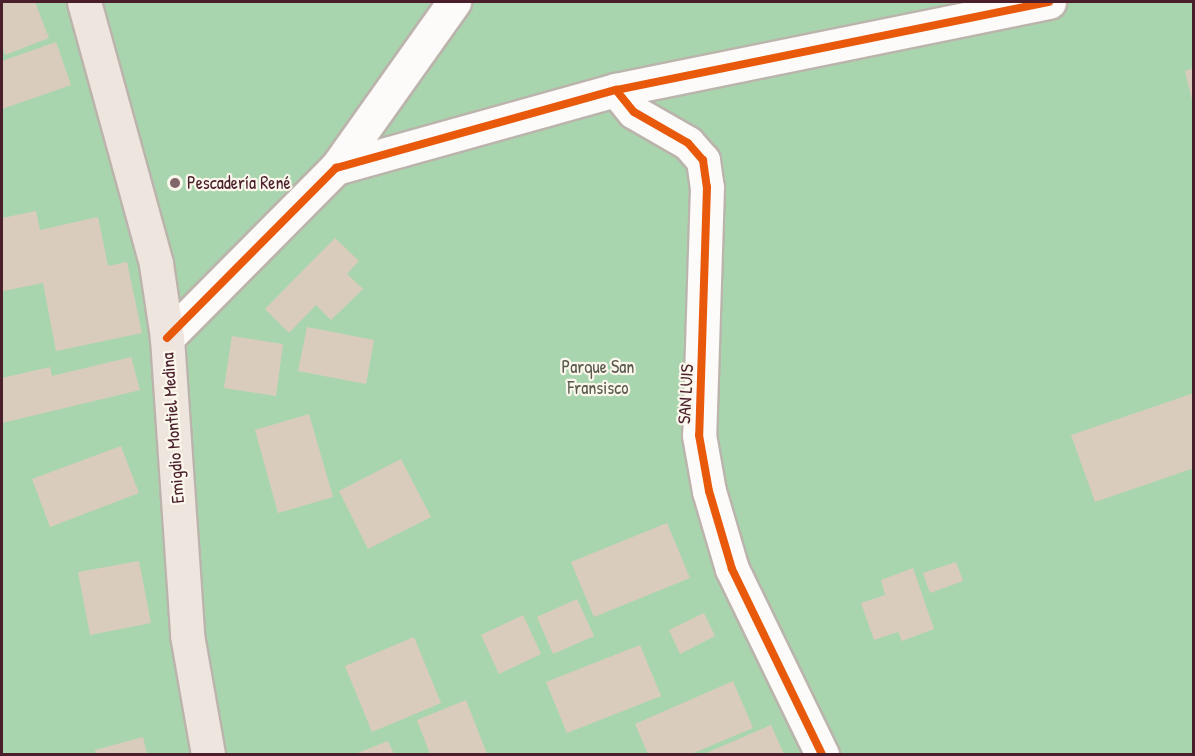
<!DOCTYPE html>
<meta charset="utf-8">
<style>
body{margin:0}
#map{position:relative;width:1195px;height:756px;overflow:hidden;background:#eae7d9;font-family:"Patrick Hand",sans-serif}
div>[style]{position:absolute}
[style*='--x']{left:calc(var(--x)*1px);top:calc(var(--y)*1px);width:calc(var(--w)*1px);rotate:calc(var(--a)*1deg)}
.green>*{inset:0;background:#a9d5ae}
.building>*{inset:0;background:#daccbc}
.roads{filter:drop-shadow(2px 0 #bbb4ac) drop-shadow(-2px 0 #bbb4ac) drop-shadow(0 2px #bbb4ac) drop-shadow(0 -2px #bbb4ac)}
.minor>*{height:33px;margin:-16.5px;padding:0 16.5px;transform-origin:16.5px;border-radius:16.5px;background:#fcfbf9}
.major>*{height:33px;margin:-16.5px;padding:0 16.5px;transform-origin:16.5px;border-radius:16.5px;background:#eee6de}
.cycleway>*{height:8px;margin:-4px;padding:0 4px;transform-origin:4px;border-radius:4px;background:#e8590c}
.dots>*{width:16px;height:16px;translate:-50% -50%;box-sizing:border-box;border:3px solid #fbf7ec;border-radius:50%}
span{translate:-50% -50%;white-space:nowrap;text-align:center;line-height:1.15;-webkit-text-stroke:4.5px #fbf7ec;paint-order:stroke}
.poi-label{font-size:18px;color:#4a1f2b}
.left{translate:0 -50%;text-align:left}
.park-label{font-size:18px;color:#595a4c}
.street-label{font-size:18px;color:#4a1f2b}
.frame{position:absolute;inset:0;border:3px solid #4a1f2b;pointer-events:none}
</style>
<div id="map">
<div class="green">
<i style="clip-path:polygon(2px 2px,1193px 2px,1193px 754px,2px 754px)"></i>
</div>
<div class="building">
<i style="clip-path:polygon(2px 2px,35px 2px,49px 38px,5px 55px,2px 45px)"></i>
<i style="clip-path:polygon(56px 42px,71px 85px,2px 109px,2px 61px)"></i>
<i style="clip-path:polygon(1194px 68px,1194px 103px,1193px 104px,1185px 71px)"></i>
<i style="clip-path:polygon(36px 211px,40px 230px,98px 217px,108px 266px,127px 262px,142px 333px,56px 351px,43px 283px,3px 291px,2px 218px)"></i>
<i style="clip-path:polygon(335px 238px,359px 261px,347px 274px,363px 289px,331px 320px,316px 305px,289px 333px,265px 309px)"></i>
<i style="clip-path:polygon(307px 327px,374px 340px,366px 384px,298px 371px)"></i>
<i style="clip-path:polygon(232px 336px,283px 344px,276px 396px,224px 388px)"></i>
<i style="clip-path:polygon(131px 357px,140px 390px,2px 423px,2px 378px,50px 367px,52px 376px)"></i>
<i style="clip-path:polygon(1194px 393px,1194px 468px,1095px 502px,1071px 435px)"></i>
<i style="clip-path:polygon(309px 414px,333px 497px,278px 513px,255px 430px)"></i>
<i style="clip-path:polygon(121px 446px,139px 493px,50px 527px,32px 479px)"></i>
<i style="clip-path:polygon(401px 459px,431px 517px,368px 549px,339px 491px)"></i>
<i style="clip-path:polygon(667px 523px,690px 578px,594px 617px,571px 562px)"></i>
<i style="clip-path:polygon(139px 561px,151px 623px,90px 635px,78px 572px)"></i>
<i style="clip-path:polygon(956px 562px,963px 581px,930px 593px,923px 573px)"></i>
<i style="clip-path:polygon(913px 568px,934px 629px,902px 641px,898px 632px,874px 640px,861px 603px,885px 595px,881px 580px)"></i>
<i style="clip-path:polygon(577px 599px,594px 636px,553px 654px,537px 617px)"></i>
<i style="clip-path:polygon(704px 613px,715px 636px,680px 654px,669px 630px)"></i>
<i style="clip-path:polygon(523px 615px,541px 654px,499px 674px,481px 635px)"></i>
<i style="clip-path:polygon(414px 637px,441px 703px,372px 732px,345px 666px)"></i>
<i style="clip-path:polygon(640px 645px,661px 696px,567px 733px,546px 682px)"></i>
<i style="clip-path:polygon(733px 681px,753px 728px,691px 754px,648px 754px,635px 724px)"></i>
<i style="clip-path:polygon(466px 700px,487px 754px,430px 754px,417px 720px)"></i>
<i style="clip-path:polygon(771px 725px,784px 754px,704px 754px)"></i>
<i style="clip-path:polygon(143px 737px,147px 754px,96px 754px,95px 750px)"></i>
<i style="clip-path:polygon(388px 741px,394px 754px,355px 754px)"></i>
</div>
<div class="roads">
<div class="minor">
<i style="--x:616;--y:90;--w:28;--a:51"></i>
<i style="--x:634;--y:112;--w:62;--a:29.9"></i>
<i style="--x:688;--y:143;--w:23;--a:49"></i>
<i style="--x:703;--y:160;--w:27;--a:82"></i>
<i style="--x:707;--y:187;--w:248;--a:91.8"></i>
<i style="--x:699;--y:435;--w:57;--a:79.9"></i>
<i style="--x:709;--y:491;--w:81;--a:73.6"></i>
<i style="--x:732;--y:569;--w:206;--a:64.1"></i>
<i style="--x:336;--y:168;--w:204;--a:-54.6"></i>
<i style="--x:167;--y:338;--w:240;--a:-45.2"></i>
<i style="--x:336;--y:168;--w:291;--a:-15.6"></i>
<i style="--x:616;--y:90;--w:442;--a:-11.5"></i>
</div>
<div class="major">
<i style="--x:84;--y:2;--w:272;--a:74.6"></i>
<i style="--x:156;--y:264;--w:75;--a:81.5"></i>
<i style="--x:167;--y:338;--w:298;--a:86.1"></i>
<i style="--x:187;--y:635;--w:121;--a:80"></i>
</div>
</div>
<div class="cycleway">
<i style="--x:616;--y:90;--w:28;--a:51"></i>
<i style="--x:634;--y:112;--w:62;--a:29.9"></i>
<i style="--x:688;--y:143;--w:23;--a:49"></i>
<i style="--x:703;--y:160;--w:27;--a:82"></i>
<i style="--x:707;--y:187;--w:248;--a:91.8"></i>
<i style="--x:699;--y:435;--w:57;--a:79.9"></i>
<i style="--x:709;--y:491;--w:81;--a:73.6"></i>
<i style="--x:732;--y:569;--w:206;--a:64.1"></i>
<i style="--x:167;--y:338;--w:240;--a:-45.2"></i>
<i style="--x:336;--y:168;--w:291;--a:-15.6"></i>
<i style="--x:616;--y:90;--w:442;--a:-11.5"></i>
</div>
<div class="dots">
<i style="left:175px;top:183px;background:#826568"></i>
</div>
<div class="poi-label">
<span class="left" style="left:187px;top:183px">Pescadería René</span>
</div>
<div class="park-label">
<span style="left:598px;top:378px">Parque San<br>Fransisco</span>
</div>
<div class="street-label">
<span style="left:686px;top:394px;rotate:-87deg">SAN LUIS</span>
<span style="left:173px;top:428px;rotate:-94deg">Emigdio Montiel Medina</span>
</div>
<div class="frame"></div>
</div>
